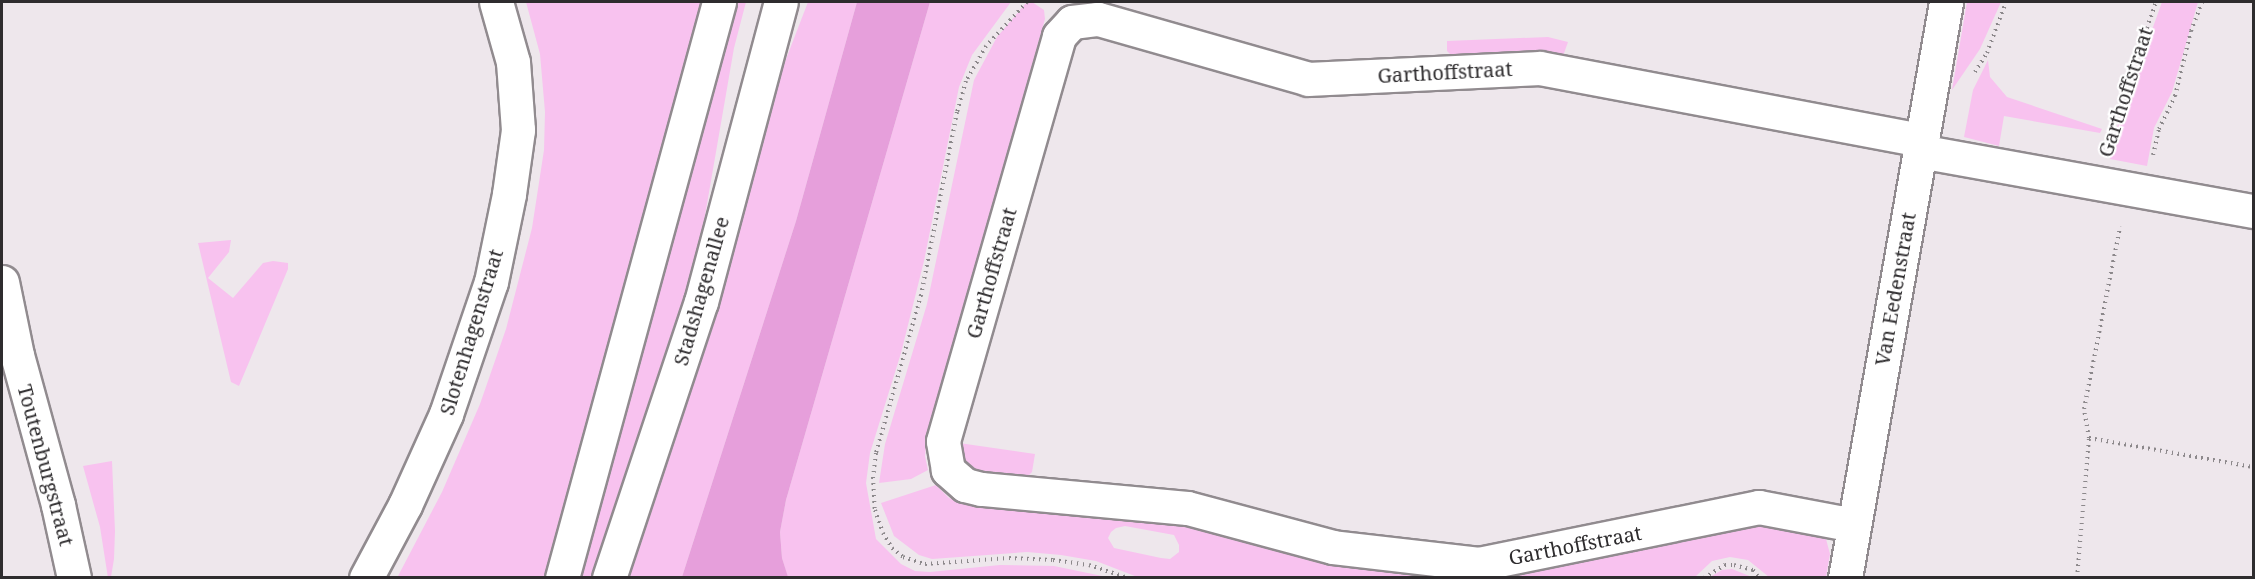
<!DOCTYPE html>
<style>
body{margin:0}
#map{position:relative;width:2255px;height:579px;overflow:hidden;background:#eee7ec;font-family:"Noto Serif",serif}
div>[style]{position:absolute}
[style*='--x']{left:calc(var(--x)*1px);top:calc(var(--y)*1px);width:calc(var(--w)*1px);rotate:calc(var(--a)*1deg)}
.green>*{inset:0;background:#f8c2ef}
.water>*{inset:0;background:#e69fdb}
.path>*{height:4px;margin-top:-2px;transform-origin:0;background:repeating-linear-gradient(90deg,#8c888b 0 1.5px,transparent 0 6px)}
.roads{filter:drop-shadow(2px 0 #918b8f) drop-shadow(-2px 0 #918b8f) drop-shadow(0 2px #918b8f) drop-shadow(0 -2px #918b8f)}
.street>*{height:33px;margin:-16.5px;padding:0 16.5px;transform-origin:16.5px;border-radius:16.5px;background:#fff}
.secondary>*{height:33px;margin:-16.5px;padding:0 16.5px;transform-origin:16.5px;border-radius:16.5px;background:#fff}
span{translate:-50% -50%;white-space:nowrap;text-align:center;line-height:1.15;-webkit-text-stroke:4.5px #fff;paint-order:stroke}
.street-label{font-size:20px;color:#2e2c2e}
.frame{position:absolute;inset:0;border:3px solid #2e2c2e;pointer-events:none}
</style>
<div id="map">
<div class="green">
<i style="clip-path:polygon(526px 2px,708px 2px,549px 577px,397px 578px,442px 492px,480px 404px,506px 329px,532px 228px,544px 150px,545px 112px,540px 54px)"></i>
<i style="clip-path:polygon(733px 2px,746px 2px,734px 48px,694px 279px,598px 577px,574px 578px)"></i>
<i style="clip-path:polygon(808px 2px,857px 2px,796px 221px,682px 577px,621px 578px,761px 124px)"></i>
<i style="clip-path:polygon(930px 2px,1011px 2px,972px 55px,959px 87px,924px 261px,901px 353px,870px 453px,866px 483px,876px 539px,901px 564px,915px 571px,930px 572px,1000px 565px,1054px 566px,1107px 577px,788px 578px,782px 558px,780px 532px,786px 500px)"></i>
<i style="clip-path:polygon(1032px 2px,1044px 10px,1045px 19px,927px 438px,925px 456px,928px 470px,911px 479px,879px 483px,885px 444px,927px 304px,974px 80px,997px 37px,1026px 3px)"></i>
<i style="clip-path:polygon(1967px 2px,2001px 2px,1980px 49px,1952px 90px)"></i>
<i style="clip-path:polygon(2162px 2px,2198px 2px,2172px 92px,2154px 128px,2147px 166px,2110px 159px,2114px 136px)"></i>
<i style="clip-path:polygon(1548px 37px,1568px 42px,1563px 56px,1452px 56px,1447px 51px,1447px 41px)"></i>
<i style="clip-path:polygon(1988px 60px,1990px 77px,2007px 97px,2102px 129px,2100px 133px,2004px 116px,1999px 146px,1964px 137px,1973px 90px)"></i>
<i style="clip-path:polygon(231px 240px,229px 252px,208px 278px,233px 298px,263px 263px,273px 261px,288px 263px,288px 269px,239px 386px,231px 382px,198px 243px)"></i>
<i style="clip-path:polygon(959px 443px,1035px 454px,1032px 472px,1027px 477px,981px 474px,966px 468px,958px 450px)"></i>
<i style="clip-path:polygon(112px 461px,115px 531px,114px 559px,111px 577px,108px 578px,100px 527px,83px 466px)"></i>
<i style="clip-path:polygon(evenodd,936px 485px,949px 498px,963px 504px,1182px 523px,1328px 563px,1461px 577px,1140px 578px,1096px 561px,1061px 555px,1027px 552px,932px 559px,919px 555px,894px 536px,881px 503px,936px 485px,1125px 526px,1174px 535px,1179px 545px,1179px 552px,1170px 559px,1161px 558px,1114px 548px,1108px 538px,1111px 532px,1116px 528px,1125px 526px)"></i>
<i style="clip-path:polygon(1759px 525px,1817px 533px,1826px 539px,1830px 554px,1826px 577px,1769px 577px,1748px 560px,1730px 557px,1712px 561px,1695px 577px,1492px 578px)"></i>
<i style="clip-path:polygon(1732px 569px,1752px 577px,1710px 577px,1722px 570px)"></i>
</div>
<div class="water">
<i style="clip-path:polygon(857px 2px,930px 2px,786px 500px,780px 532px,782px 558px,788px 577px,682px 577px,796px 221px)"></i>
</div>
<div class="path">
<i style="--x:1027;--y:2;--w:60;--a:133"></i>
<i style="--x:986;--y:46;--w:40;--a:119.7"></i>
<i style="--x:966;--y:81;--w:32;--a:106"></i>
<i style="--x:957;--y:112;--w:187;--a:101.1"></i>
<i style="--x:921;--y:295;--w:164;--a:105.9"></i>
<i style="--x:876;--y:453;--w:24;--a:97"></i>
<i style="--x:873;--y:477;--w:33;--a:87"></i>
<i style="--x:875;--y:510;--w:24;--a:71"></i>
<i style="--x:883;--y:533;--w:17;--a:59"></i>
<i style="--x:892;--y:548;--w:14;--a:39"></i>
<i style="--x:903;--y:557;--w:23;--a:18"></i>
<i style="--x:925;--y:564;--w:84;--a:-4.1"></i>
<i style="--x:1009;--y:558;--w:44;--a:2.6"></i>
<i style="--x:1053;--y:560;--w:36;--a:8"></i>
<i style="--x:1089;--y:565;--w:41;--a:18.4"></i>
<i style="--x:1975;--y:72;--w:22;--a:-58"></i>
<i style="--x:1987;--y:53;--w:54;--a:-69.6"></i>
<i style="--x:2105;--y:147;--w:154;--a:-70.6"></i>
<i style="--x:2153;--y:155;--w:27;--a:-77"></i>
<i style="--x:2159;--y:129;--w:37;--a:-64"></i>
<i style="--x:2175;--y:96;--w:67;--a:-76.2"></i>
<i style="--x:2191;--y:31;--w:31;--a:-69"></i>
<i style="--x:2089;--y:438;--w:168;--a:10"></i>
<i style="--x:1704;--y:578;--w:25;--a:-32"></i>
<i style="--x:1725;--y:565;--w:9;--a:0"></i>
<i style="--x:1734;--y:565;--w:20;--a:15"></i>
<i style="--x:1753;--y:570;--w:10;--a:53"></i>
<i style="--x:2077;--y:578;--w:141;--a:-85.1"></i>
<i style="--x:2089;--y:438;--w:29;--a:-100"></i>
<i style="--x:2084;--y:409;--w:186;--a:-78.8"></i>
</div>
<div class="roads">
<div class="street">
<i style="--x:1919;--y:151;--w:340;--a:10.2"></i>
<i style="--x:2;--y:282;--w:75;--a:78.4"></i>
<i style="--x:17;--y:355;--w:156;--a:74.7"></i>
<i style="--x:58;--y:505;--w:75;--a:77.6"></i>
<i style="--x:1854;--y:525;--w:97;--a:-169.3"></i>
<i style="--x:1759;--y:507;--w:286;--a:168.5"></i>
<i style="--x:1479;--y:564;--w:147;--a:-173.4"></i>
<i style="--x:1333;--y:547;--w:151;--a:-165"></i>
<i style="--x:1187;--y:508;--w:207;--a:-174.7"></i>
<i style="--x:981;--y:489;--w:16;--a:-166"></i>
<i style="--x:965;--y:485;--w:23;--a:-139"></i>
<i style="--x:948;--y:470;--w:29;--a:-100"></i>
<i style="--x:943;--y:441;--w:421;--a:-74"></i>
<i style="--x:1059;--y:36;--w:19;--a:-47"></i>
<i style="--x:1072;--y:22;--w:26;--a:-7"></i>
<i style="--x:1098;--y:19;--w:218;--a:15.9"></i>
<i style="--x:1308;--y:79;--w:232;--a:-2.7"></i>
<i style="--x:1540;--y:68;--w:388;--a:10.7"></i>
<i style="--x:366;--y:578;--w:83;--a:-61.9"></i>
<i style="--x:405;--y:505;--w:100;--a:-65.7"></i>
<i style="--x:446;--y:414;--w:139;--a:-71.2"></i>
<i style="--x:491;--y:282;--w:90;--a:-78.4"></i>
<i style="--x:509;--y:194;--w:65;--a:-82"></i>
<i style="--x:518;--y:130;--w:68;--a:-94.2"></i>
<i style="--x:513;--y:62;--w:62;--a:-105.8"></i>
<i style="--x:1845;--y:578;--w:585;--a:-80.05"></i>
</div>
<div class="secondary">
<i style="--x:562;--y:578;--w:597;--a:-74.75"></i>
<i style="--x:609;--y:578;--w:291;--a:-71.6"></i>
<i style="--x:701;--y:302;--w:310;--a:-75.1"></i>
</div>
</div>
<div class="street-label">
<span style="left:1445px;top:72px;rotate:-3deg">Garthoffstraat</span>
<span style="left:2125px;top:92px;rotate:-72deg">Garthoffstraat</span>
<span style="left:991px;top:273px;rotate:-74deg">Garthoffstraat</span>
<span style="left:1895px;top:289px;rotate:-80deg">Van Eedenstraat</span>
<span style="left:701px;top:291px;rotate:-74deg">Stadshagenallee</span>
<span style="left:471px;top:332px;rotate:-73deg">Slotenhagenstraat</span>
<span style="left:46px;top:465px;rotate:75deg">Toutenburgstraat</span>
<span style="left:1575px;top:545px;rotate:-11deg">Garthoffstraat</span>
</div>
<div class="frame"></div>
</div>
